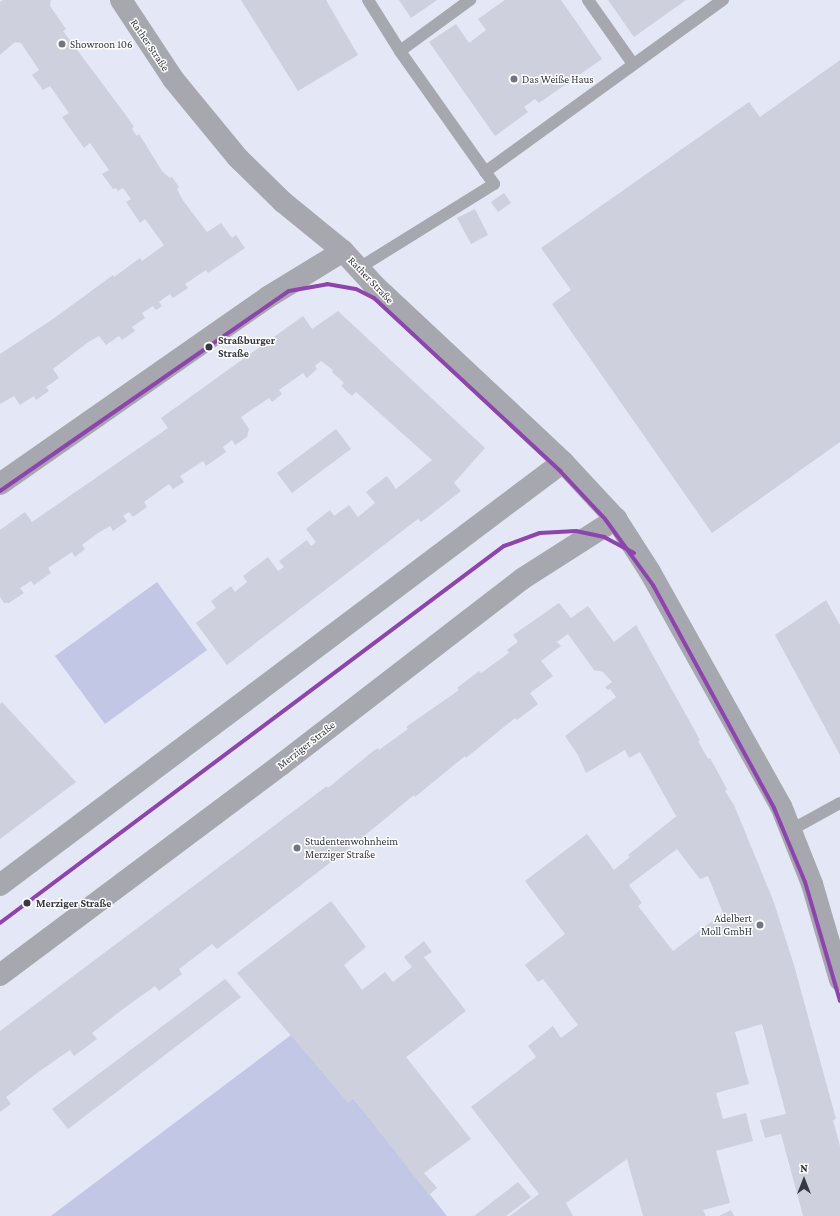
<!DOCTYPE html>
<meta charset="utf-8">
<style>
body{margin:0}
#map{position:relative;width:840px;height:1216px;overflow:hidden;background:#e4e7f6;font-family:"Crimson Pro",serif}
div>[style]{position:absolute}
[style*='--x']{left:calc(var(--x)*1px);top:calc(var(--y)*1px);width:calc(var(--w)*1px);rotate:calc(var(--a)*1deg)}
.green>*{inset:0;background:#c1c7e5}
.building>*{inset:0;background:#ced0dd}
.service>*{height:12px;margin:-6px;padding:0 6px;transform-origin:6px;border-radius:6px;background:#a7a7af}
.minor>*{height:22px;margin:-11px;padding:0 11px;transform-origin:11px;border-radius:11px;background:#a7a7af}
.tertiary>*{height:22px;margin:-11px;padding:0 11px;transform-origin:11px;border-radius:11px;background:#a7a7af}
.tram-1>*{height:4px;margin:-2px;padding:0 2px;transform-origin:2px;border-radius:2px;background:#8e44ad}
.dots>*{width:11px;height:11px;translate:-50% -50%;box-sizing:border-box;border:2px solid #fff;border-radius:50%}
span{translate:-50% -50%;white-space:nowrap;text-align:center;line-height:1.15;-webkit-text-stroke:3px #fff;paint-order:stroke}
.poi-label{font-size:11px;color:#363843}
.left{translate:0 -50%;text-align:left}
.right{translate:-100% -50%;text-align:right}
.street-label{font-size:11px;color:#363843}
.stop-label{font-size:11px;color:#363843;font-weight:700}
.north{position:absolute;left:784px;top:1160px;width:40px;height:40px;-webkit-text-stroke:3px #fff;paint-order:stroke;rotate:0deg;font-size:11px;font-weight:700;line-height:16px;text-align:center;color:#363843}
.north::after{content:'';display:block;margin:auto;width:14px;height:18px;background:#363843;clip-path:polygon(50% 0,100% 100%,50% 72%,0 100%)}
</style>
<div id="map">
<div class="green">
<i style="clip-path:polygon(157px 582px,207px 650px,105px 724px,55px 656px)"></i>
<i style="clip-path:polygon(291px 1035px,348px 1102px,353px 1098px,447px 1216px,51px 1216px)"></i>
</div>
<div class="building">
<i style="clip-path:polygon(3px 0,51px 0,50px 6px,66px 29px,63px 31px,125px 114px,134px 127px,132px 129px,137px 136px,139px 134px,162px 171px,170px 178px,172px 177px,179px 187px,177px 189px,182px 199px,197px 219px,207px 232px,221px 223px,232px 238px,236px 235px,245px 248px,208px 273px,206px 270px,185px 284px,188px 288px,173px 298px,170px 294px,159px 302px,162px 306px,156px 310px,153px 306px,142px 313px,145px 318px,132px 327px,135px 331px,122px 340px,119px 336px,106px 345px,99px 336px,87px 343px,53px 369px,59px 378px,46px 387px,49px 391px,36px 400px,34px 396px,20px 405px,14px 396px,0 404px,0 354px,53px 319px,113px 275px,114px 277px,140px 258px,142px 261px,164px 245px,145px 219px,140px 223px,126px 202px,131px 199px,123px 188px,118px 191px,116px 188px,113px 189px,102px 174px,109px 170px,90px 143px,84px 148px,62px 117px,69px 113px,50px 86px,43px 90px,32px 75px,39px 70px,21px 43px,15px 42px,0 55px,0 2px)"></i>
<i style="clip-path:polygon(241px 0,326px 0,358px 55px,298px 91px)"></i>
<i style="clip-path:polygon(399px 0,437px 0,411px 18px)"></i>
<i style="clip-path:polygon(505px 0,561px 0,602px 59px,539px 103px,535px 99px,524px 107px,528px 112px,495px 136px,429px 42px,456px 24px,469px 43px,486px 30px,478px 19px)"></i>
<i style="clip-path:polygon(608px 0,686px 0,634px 37px)"></i>
<i style="clip-path:polygon(840px 60px,840px 442px,712px 533px,552px 304px,571px 290px,541px 248px,749px 102px,760px 117px)"></i>
<i style="clip-path:polygon(504px 193px,511px 203px,498px 212px,491px 202px)"></i>
<i style="clip-path:polygon(475px 209px,488px 235px,471px 244px,457px 218px)"></i>
<i style="clip-path:polygon(338px 311px,485px 448px,454px 483px,461px 491px,421px 522px,418px 519px,227px 665px,196px 623px,216px 608px,211px 601px,231px 586px,235px 592px,247px 582px,243px 576px,268px 557px,278px 571px,284px 567px,279px 561px,307px 540px,311px 546px,316px 542px,306px 529px,330px 510px,334px 516px,349px 505px,358px 517px,375px 503px,366px 492px,387px 476px,396px 489px,432px 460px,356px 392px,352px 396px,341px 386px,344px 383px,332px 372px,333px 370px,321px 361px,315px 366px,317px 369px,307px 378px,303px 373px,279px 390px,282px 394px,272px 402px,269px 398px,241px 417px,249px 429px,247px 437px,235px 445px,232px 440px,223px 447px,226px 452px,206px 466px,203px 461px,180px 476px,184px 482px,173px 489px,169px 484px,144px 502px,147px 507px,133px 517px,129px 512px,123px 516px,127px 521px,113px 531px,110px 526px,98px 533px,82px 545px,85px 549px,75px 557px,72px 552px,48px 568px,51px 573px,34px 585px,31px 581px,20px 588px,24px 593px,9px 603px,4px 603px,0 597px,0 530px,25px 512px,32px 522px,168px 428px,161px 418px,303px 316px,312px 329px)"></i>
<i style="clip-path:polygon(336px 429px,351px 449px,292px 493px,277px 473px)"></i>
<i style="clip-path:polygon(826px 600px,840px 625px,840px 755px,775px 635px)"></i>
<i style="clip-path:polygon(evenodd,559px 603px,571px 618px,588px 606px,614px 642px,636px 625px,700px 740px,698px 741px,708px 759px,710px 758px,727px 789px,725px 791px,734px 805px,773px 900px,794px 965px,836px 1119px,833px 1120px,840px 1146px,840px 1216px,803px 1216px,781px 1134px,765px 1138px,760px 1120px,786px 1114px,762px 1024px,735px 1032px,749px 1084px,716px 1093px,723px 1119px,746px 1113px,753px 1141px,716px 1151px,730px 1203px,703px 1210px,706px 1216px,643px 1216px,627px 1159px,566px 1203px,573px 1216px,510px 1216px,539px 1194px,471px 1107px,536px 1057px,528px 1046px,553px 1026px,561px 1038px,578px 1025px,543px 979px,538px 982px,525px 965px,565px 934px,525px 881px,587px 834px,614px 870px,630px 857px,628px 855px,679px 814px,676px 816px,640px 752px,629px 758px,625px 750px,586px 773px,578px 755px,565px 736px,616px 697px,610px 689px,608px 690px,605px 687px,612px 682px,603px 672px,594px 670px,568px 634px,557px 642px,561px 646px,541px 661px,553px 676px,530px 693px,538px 704px,517px 720px,515px 718px,466px 758px,465px 756px,415px 797px,414px 795px,347px 850px,217px 949px,212px 944px,179px 969px,182px 974px,159px 991px,155px 986px,123px 1009px,92px 1033px,97px 1039px,74px 1056px,70px 1050px,37px 1073px,6px 1097px,11px 1104px,0 1112px,0 1031px,327px 786px,328px 788px,372px 752px,378px 748px,379px 750px,408px 729px,406px 727px,459px 690px,457px 688px,479px 671px,481px 673px,509px 653px,507px 650px,518px 642px,513px 635px,559px 603px,677px 849px,700px 879px,708px 876px,723px 913px,673px 951px,638px 906px,642px 903px,629px 885px,677px 849px)"></i>
<i style="clip-path:polygon(2px 702px,76px 782px,0 839px,0 704px)"></i>
<i style="clip-path:polygon(331px 901px,366px 947px,344px 965px,362px 990px,385px 972px,393px 982px,412px 967px,404px 957px,424px 941px,432px 952px,424px 957px,466px 1011px,406px 1057px,471px 1139px,424px 1173px,437px 1188px,429px 1195px,353px 1098px,348px 1102px,237px 973px)"></i>
<i style="clip-path:polygon(225px 979px,241px 997px,68px 1129px,52px 1109px)"></i>
<i style="clip-path:polygon(518px 1182px,531px 1197px,506px 1216px,474px 1216px)"></i>
<i style="clip-path:polygon(731px 1210px,734px 1216px,719px 1216px)"></i>
</div>
<div class="service">
<i style="--x:588;--y:0;--w:78;--a:54.9"></i>
<i style="--x:400;--y:51;--w:87;--a:-36.1"></i>
<i style="--x:485;--y:172;--w:294;--a:-35.9"></i>
<i style="--x:359;--y:268;--w:159;--a:-31.9"></i>
<i style="--x:494;--y:184;--w:163;--a:-125.3"></i>
<i style="--x:400;--y:51;--w:60;--a:-122.1"></i>
<i style="--x:791;--y:830;--w:56;--a:-28.9"></i>
</div>
<div class="minor">
<i style="--x:0;--y:484;--w:327;--a:-34.9"></i>
<i style="--x:268;--y:297;--w:88;--a:-31.5"></i>
<i style="--x:0;--y:885;--w:704;--a:-36.92"></i>
<i style="--x:0;--y:975;--w:352;--a:-36.8"></i>
<i style="--x:282;--y:764;--w:303;--a:-37.6"></i>
<i style="--x:522;--y:579;--w:112;--a:-32.6"></i>
</div>
<div class="tertiary">
<i style="--x:121;--y:0;--w:95;--a:56.6"></i>
<i style="--x:173;--y:79;--w:102;--a:50.6"></i>
<i style="--x:238;--y:158;--w:63;--a:44.4"></i>
<i style="--x:283;--y:202;--w:77;--a:39.2"></i>
<i style="--x:343;--y:251;--w:46;--a:47.6"></i>
<i style="--x:374;--y:285;--w:259;--a:43.1"></i>
<i style="--x:563;--y:462;--w:78;--a:47.1"></i>
<i style="--x:616;--y:519;--w:63;--a:57.3"></i>
<i style="--x:650;--y:572;--w:268;--a:60.8"></i>
<i style="--x:781;--y:806;--w:84;--a:68.3"></i>
<i style="--x:812;--y:884;--w:100;--a:73.7"></i>
</div>
<div class="tram-1">
<i style="--x:0;--y:491;--w:351;--a:-34.7"></i>
<i style="--x:289;--y:291;--w:39;--a:-10"></i>
<i style="--x:327;--y:284;--w:29;--a:10"></i>
<i style="--x:356;--y:289;--w:20;--a:27"></i>
<i style="--x:374;--y:298;--w:255;--a:42.9"></i>
<i style="--x:561;--y:472;--w:64;--a:46.9"></i>
<i style="--x:605;--y:519;--w:82;--a:54"></i>
<i style="--x:653;--y:585;--w:254;--a:61.5"></i>
<i style="--x:774;--y:808;--w:80;--a:67.3"></i>
<i style="--x:805;--y:882;--w:124;--a:73.6"></i>
<i style="--x:0;--y:923;--w:629;--a:-36.8"></i>
<i style="--x:504;--y:546;--w:38;--a:-20"></i>
<i style="--x:540;--y:533;--w:36;--a:-3"></i>
<i style="--x:576;--y:531;--w:29;--a:12"></i>
<i style="--x:604;--y:537;--w:34;--a:28"></i>
</div>
<div class="dots">
<i style="left:62px;top:44px;background:#737582"></i>
<i style="left:514px;top:79px;background:#737582"></i>
<i style="left:209px;top:347px;background:#363843"></i>
<i style="left:297px;top:848px;background:#737582"></i>
<i style="left:27px;top:903px;background:#363843"></i>
<i style="left:760px;top:925px;background:#737582"></i>
</div>
<div class="poi-label">
<span class="left" style="left:70px;top:44px">Showroon 106</span>
<span class="left" style="left:522px;top:79px">Das Weiße Haus</span>
<span class="left" style="left:305px;top:848px">Studentenwohnheim<br>Merziger Straße</span>
<span class="right" style="left:752px;top:925px">Adelbert<br>Moll GmbH</span>
</div>
<div class="street-label">
<span style="left:150px;top:45px;rotate:56deg">Rather Straße</span>
<span style="left:371px;top:280px;rotate:46deg">Rather Straße</span>
<span style="left:306px;top:745px;rotate:-38deg">Merziger Straße</span>
</div>
<div class="stop-label">
<span class="left" style="left:218px;top:347px">Straßburger<br>Straße</span>
<span class="left" style="left:36px;top:903px">Merziger Straße</span>
</div>
<div class="north">N</div>
</div>
